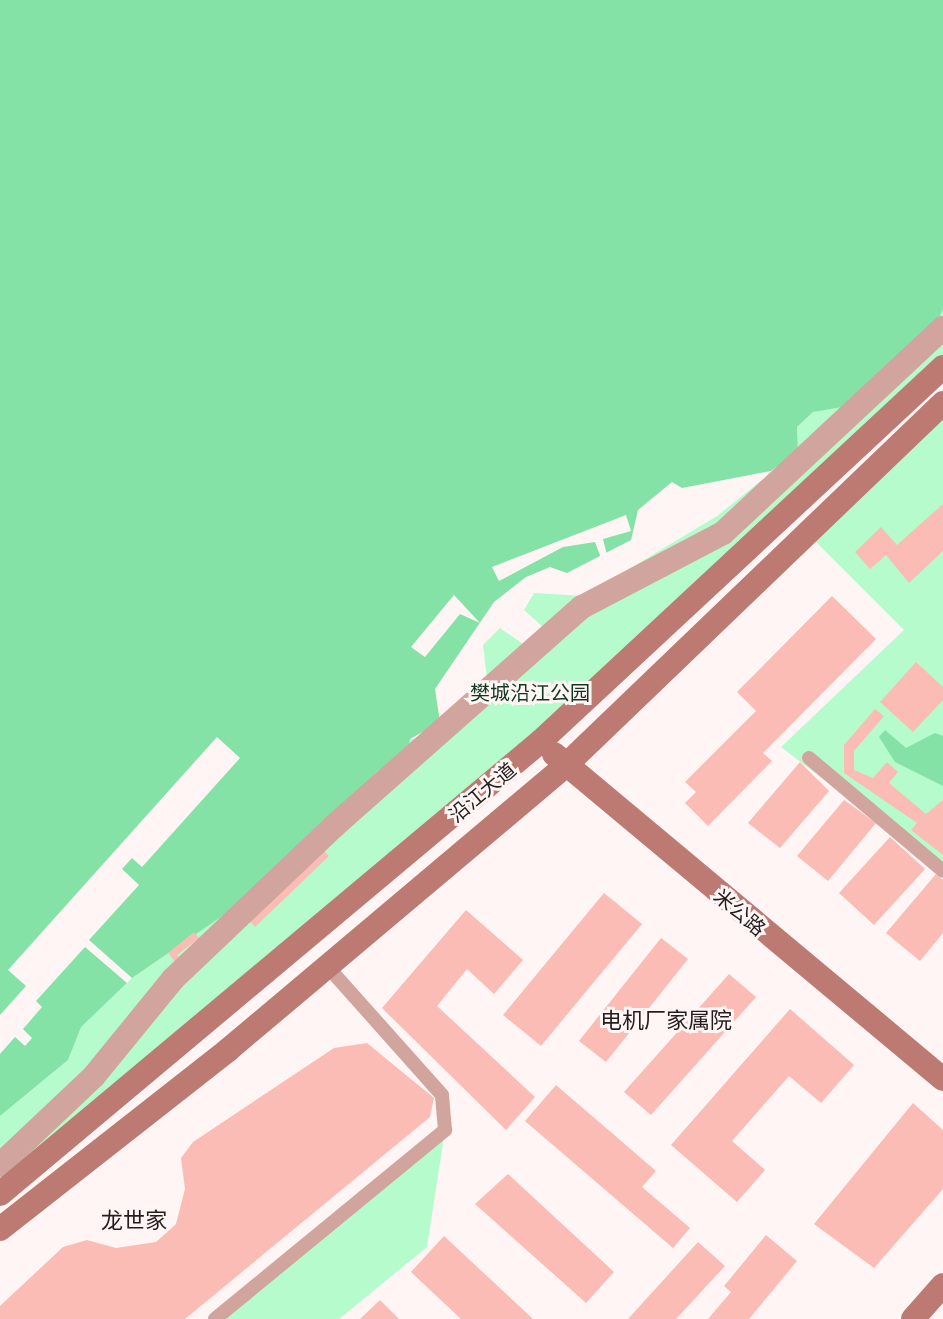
<!DOCTYPE html>
<meta charset="utf-8">
<style>
body{margin:0}
#map{position:relative;width:943px;height:1319px;overflow:hidden;background:#fef5f4;font-family:Lato,"Noto Sans SC",sans-serif}
div>[style]{position:absolute}
[style*='--x']{left:calc(var(--x)*1px);top:calc(var(--y)*1px);width:calc(var(--w)*1px);rotate:calc(var(--a)*1deg)}
.green>*{inset:0;background:#b5fbcc}
.water>*{inset:0;background:#85e2a6}
.pier>*{inset:0;background:#fef5f4}
.building>*{inset:0;background:#fbbcb5}
.lane>*{height:14px;margin:-7px;padding:0 7px;transform-origin:7px;border-radius:7px;background:#d2a49e}
.street>*{height:24px;margin:-12px;padding:0 12px;transform-origin:12px;border-radius:12px;background:#d2a49e}
.secondary>*{height:24px;margin:-12px;padding:0 12px;transform-origin:12px;border-radius:12px;background:#bc7a73}
span{translate:-50% -50%;white-space:nowrap;text-align:center;line-height:1.15;-webkit-text-stroke:6px #fef5f4;paint-order:stroke}
.park-label{font-size:20px;color:#103821}
.street-label{font-size:20px;color:#231e1e}
.neighbourhood-label{font-size:22px;color:#231e1e}
</style>
<div id="map">
<div class="green">
<i style="clip-path:polygon(943px 309px,943px 367px,765px 532px,0 1194px,0 1116px,68px 1060px,80px 1027px,132px 978px,269px 884px,410px 739px,421px 739px,487px 679px,483px 645px,500px 628px,526px 646px,545px 629px,524px 610px,534px 593px,584px 596px,717px 516px,798px 451px,797px 427px,813px 412px)"></i>
<i style="clip-path:polygon(943px 413px,943px 871px,781px 747px,904px 630px,810px 536px)"></i>
<i style="clip-path:polygon(445px 1130px,427px 1247px,339px 1319px,215px 1319px)"></i>
</div>
<div class="water">
<i style="clip-path:polygon(0 0,943px 0,943px 309px,937px 322px,848px 406px,813px 412px,797px 427px,798px 451px,771px 471px,682px 488px,672px 482px,638px 510px,631px 540px,567px 573px,550px 567px,526px 577px,494px 602px,435px 689px,440px 722px,410px 739px,407px 754px,378px 771px,269px 884px,132px 978px,81px 1027px,68px 1060px,0 1116px)"></i>
<i style="clip-path:polygon(885px 730px,906px 748px,935px 733px,943px 736px,943px 786px,895px 762px,879px 737px)"></i>
</div>
<div class="pier">
<i style="clip-path:polygon(626px 515px,631px 531px,603px 539px,607px 555px,601px 558px,595px 542px,563px 547px,499px 581px,492px 567px)"></i>
<i style="clip-path:polygon(454px 595px,480px 623px,460px 614px,425px 657px,411px 647px)"></i>
<i style="clip-path:polygon(217px 737px,240px 758px,142px 867px,132px 858px,122px 869px,139px 885px,89px 940px,132px 978px,127px 983px,85px 947px,36px 1001px,42px 1007px,23px 1029px,32px 1038px,25px 1046px,15px 1037px,0 1054px,0 1015px,26px 986px,8px 970px)"></i>
</div>
<div class="building">
<i style="clip-path:polygon(943px 504px,943px 551px,909px 583px,886px 555px,870px 569px,855px 552px,881px 527px,897px 545px)"></i>
<i style="clip-path:polygon(832px 596px,876px 639px,763px 753px,772px 761px,708px 826px,685px 803px,696px 792px,685px 782px,756px 711px,737px 692px)"></i>
<i style="clip-path:polygon(916px 662px,943px 687px,943px 700px,913px 732px,880px 702px)"></i>
<i style="clip-path:polygon(875px 709px,884px 716px,854px 751px,854px 770px,873px 778px,887px 762px,898px 772px,889px 783px,926px 814px,943px 800px,943px 855px,911px 830px,917px 823px,844px 773px,844px 745px)"></i>
<i style="clip-path:polygon(800px 762px,829px 791px,780px 848px,748px 823px)"></i>
<i style="clip-path:polygon(844px 800px,876px 823px,828px 881px,797px 856px)"></i>
<i style="clip-path:polygon(890px 837px,925px 869px,874px 925px,839px 893px)"></i>
<i style="clip-path:polygon(319px 846px,329px 856px,255px 927px,244px 915px)"></i>
<i style="clip-path:polygon(936px 874px,943px 880px,943px 933px,920px 961px,886px 933px)"></i>
<i style="clip-path:polygon(604px 893px,642px 924px,541px 1046px,503px 1015px)"></i>
<i style="clip-path:polygon(466px 910px,523px 960px,494px 994px,467px 969px,437px 1006px,535px 1097px,506px 1130px,382px 1008px)"></i>
<i style="clip-path:polygon(194px 932px,199px 938px,177px 955px,185px 964px,180px 968px,168px 953px)"></i>
<i style="clip-path:polygon(661px 938px,688px 959px,606px 1062px,579px 1041px)"></i>
<i style="clip-path:polygon(729px 974px,756px 997px,651px 1115px,624px 1092px)"></i>
<i style="clip-path:polygon(790px 1009px,854px 1065px,821px 1103px,789px 1076px,732px 1141px,765px 1170px,737px 1202px,671px 1145px)"></i>
<i style="clip-path:polygon(367px 1043px,434px 1098px,430px 1117px,185px 1319px,0 1319px,0 1306px,63px 1247px,87px 1240px,116px 1248px,156px 1242px,176px 1224px,185px 1189px,181px 1158px,193px 1142px,334px 1048px)"></i>
<i style="clip-path:polygon(556px 1085px,656px 1171px,642px 1187px,690px 1228px,673px 1248px,525px 1121px)"></i>
<i style="clip-path:polygon(913px 1103px,943px 1130px,943px 1189px,874px 1268px,814px 1224px)"></i>
<i style="clip-path:polygon(508px 1174px,614px 1272px,586px 1303px,475px 1204px)"></i>
<i style="clip-path:polygon(766px 1235px,797px 1261px,749px 1319px,708px 1319px,731px 1292px,724px 1286px)"></i>
<i style="clip-path:polygon(444px 1236px,533px 1319px,461px 1319px,411px 1272px)"></i>
<i style="clip-path:polygon(698px 1242px,725px 1266px,676px 1319px,628px 1319px)"></i>
<i style="clip-path:polygon(380px 1300px,399px 1319px,360px 1319px)"></i>
</div>
<div class="lane">
<i style="--x:809;--y:758;--w:175;--a:40.1"></i>
<i style="--x:215;--y:1319;--w:298;--a:-39.4"></i>
<i style="--x:445;--y:1130;--w:35;--a:-95"></i>
<i style="--x:442;--y:1095;--w:174;--a:-131.7"></i>
</div>
<div class="street">
<i style="--x:0;--y:1165;--w:129;--a:-43.4"></i>
<i style="--x:94;--y:1076;--w:125;--a:-50.8"></i>
<i style="--x:173;--y:979;--w:221;--a:-43.5"></i>
<i style="--x:333;--y:827;--w:332;--a:-41.5"></i>
<i style="--x:582;--y:607;--w:159;--a:-27.7"></i>
<i style="--x:723;--y:533;--w:301;--a:-43"></i>
</div>
<div class="secondary">
<i style="--x:554;--y:754;--w:507;--a:39.88"></i>
<i style="--x:0;--y:1194;--w:706;--a:-39.94"></i>
<i style="--x:541;--y:741;--w:549;--a:-42.93"></i>
<i style="--x:0;--y:1229;--w:290;--a:-38.1"></i>
<i style="--x:228;--y:1050;--w:441;--a:-40.1"></i>
<i style="--x:565;--y:766;--w:524;--a:-43.84"></i>
<i style="--x:913;--y:1319;--w:45;--a:-48.6"></i>
</div>
<div class="park-label">
<span style="left:530px;top:692px">樊城沿江公园</span>
</div>
<div class="street-label">
<span style="left:482px;top:792px;rotate:-40deg">沿江大道</span>
<span style="left:740px;top:912px;rotate:40deg">米公路</span>
</div>
<div class="neighbourhood-label">
<span style="left:666px;top:1020px">电机厂家属院</span>
<span style="left:134px;top:1220px">龙世家</span>
</div>
</div>
